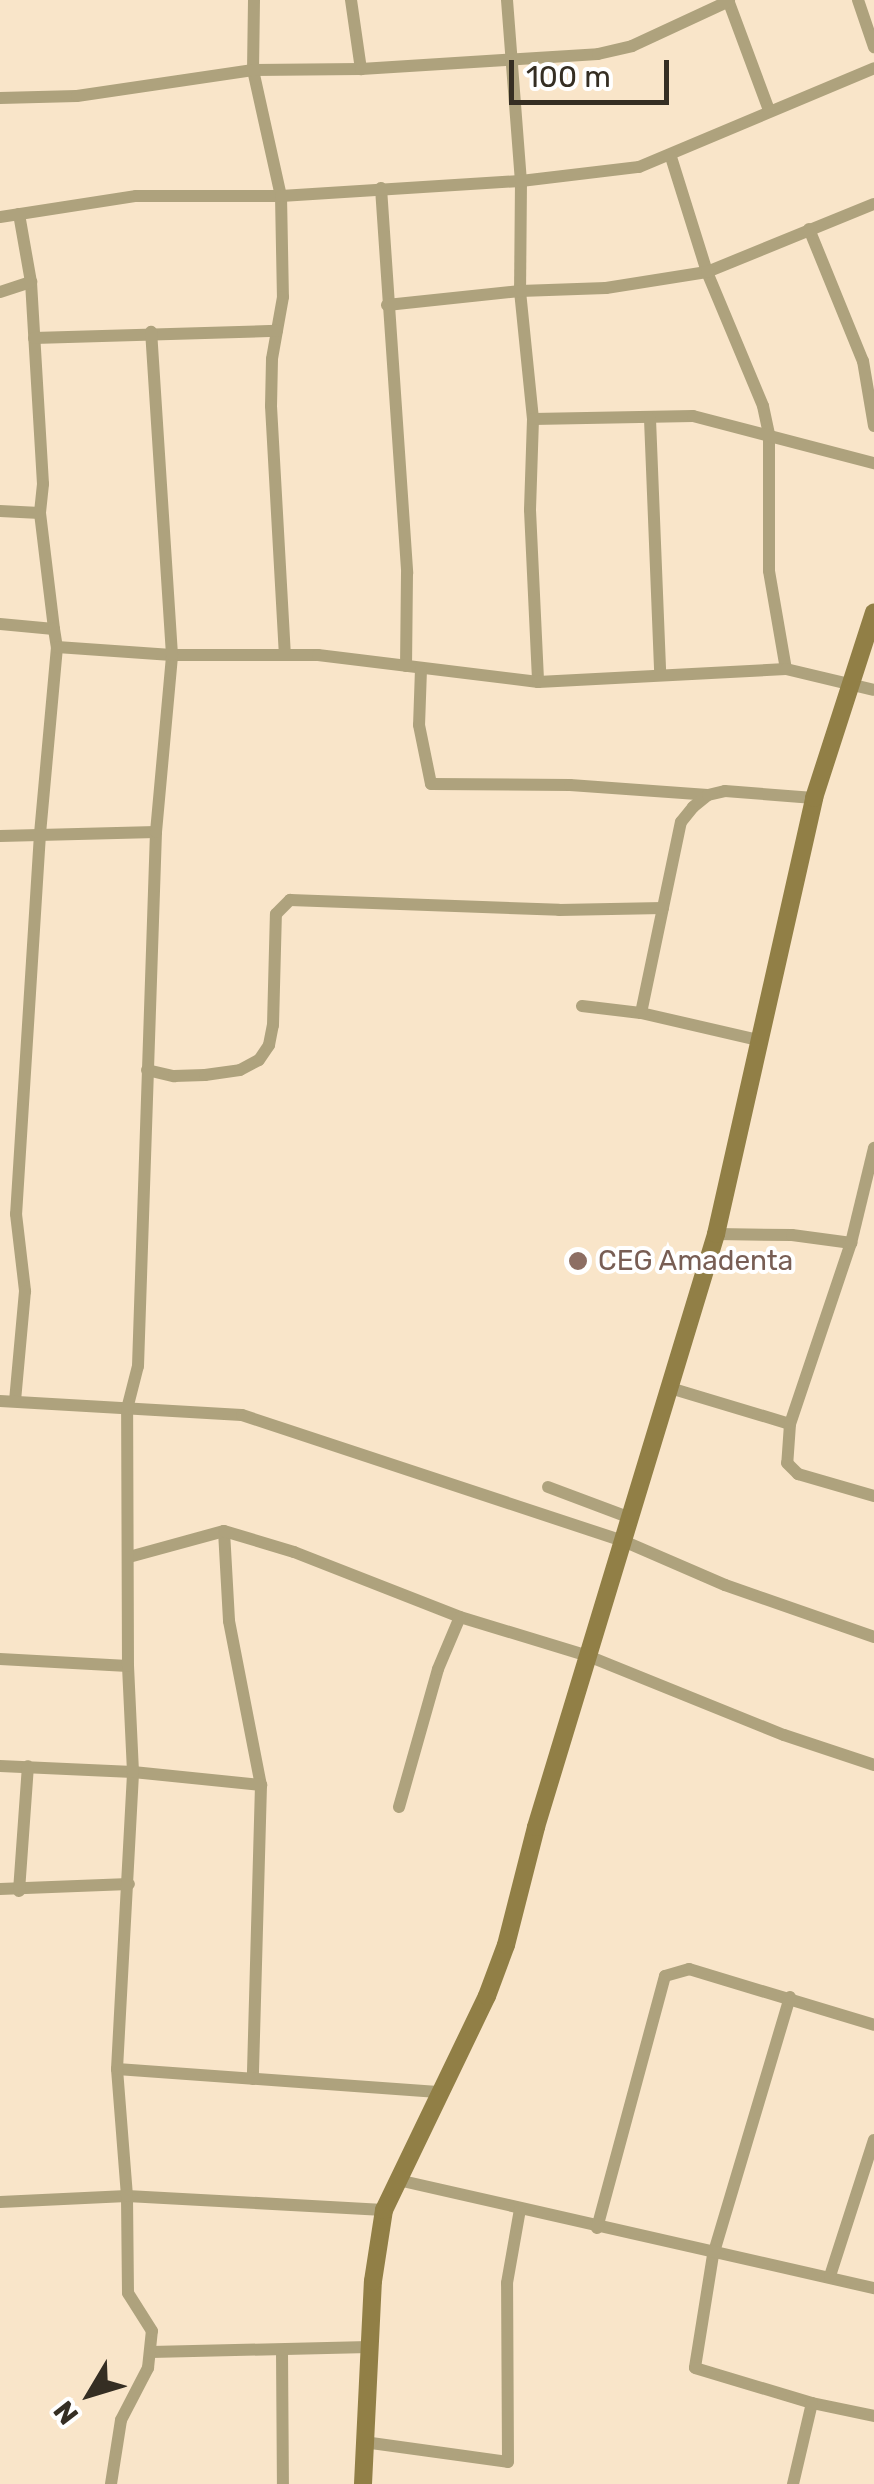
<!DOCTYPE html>
<style>
body{margin:0}
#map{position:relative;width:874px;height:2484px;overflow:hidden;background:#f9e5c9;font-family:Rubik,sans-serif}
div>[style]{position:absolute}
[style*='--x']{left:calc(var(--x)*1px);top:calc(var(--y)*1px);width:calc(var(--w)*1px);rotate:calc(var(--a)*1deg)}
.street>*{height:12px;margin:-6px;padding:0 6px;transform-origin:6px;border-radius:6px;background:#aea27d}
.secondary>*{height:18px;margin:-9px;padding:0 9px;transform-origin:9px;border-radius:9px;background:#917f46}
.dots>*{width:28px;height:28px;translate:-50% -50%;box-sizing:border-box;border:5px solid #fff;border-radius:50%}
span{translate:-50% -50%;white-space:nowrap;text-align:center;line-height:1.15;-webkit-text-stroke:8px #fff;paint-order:stroke}
.education-label{font-size:28px;color:#785e54}
.left{translate:0 -50%;text-align:left}
.north{position:absolute;left:40px;top:2344px;width:100px;height:100px;-webkit-text-stroke:8px #fff;paint-order:stroke;rotate:232deg;font-size:28px;font-weight:700;line-height:40px;text-align:center;color:#352e23}
.north::after{content:'';display:block;margin:auto;width:35px;height:45px;background:#352e23;clip-path:polygon(50% 0,100% 100%,50% 72%,0 100%)}
.scale{position:absolute;left:509px;top:60px;width:160px;height:45px;box-sizing:border-box;border:5px solid #352e23;border-top:0;padding-left:12px;font-size:30px;line-height:35px;white-space:nowrap;color:#352e23;-webkit-text-stroke:8px #fff;paint-order:stroke}
</style>
<div id="map">
<div class="street">
<i style="--x:254;--y:0;--w:70;--a:90.8"></i>
<i style="--x:253;--y:70;--w:129;--a:77.5"></i>
<i style="--x:281;--y:196;--w:101;--a:88.9"></i>
<i style="--x:283;--y:297;--w:63;--a:100.1"></i>
<i style="--x:272;--y:359;--w:47;--a:91.2"></i>
<i style="--x:271;--y:406;--w:248;--a:86.8"></i>
<i style="--x:351;--y:0;--w:70;--a:81.8"></i>
<i style="--x:507;--y:0;--w:182;--a:85.6"></i>
<i style="--x:521;--y:181;--w:110;--a:90.5"></i>
<i style="--x:520;--y:291;--w:129;--a:84.2"></i>
<i style="--x:533;--y:419;--w:91;--a:91.9"></i>
<i style="--x:530;--y:510;--w:172;--a:87.3"></i>
<i style="--x:728;--y:0;--w:117;--a:69.6"></i>
<i style="--x:858;--y:0;--w:50;--a:71.2"></i>
<i style="--x:0;--y:98;--w:77;--a:-1.5"></i>
<i style="--x:77;--y:96;--w:178;--a:-8.4"></i>
<i style="--x:253;--y:70;--w:108;--a:-0.5"></i>
<i style="--x:361;--y:69;--w:237;--a:-3.6"></i>
<i style="--x:598;--y:54;--w:35;--a:-13"></i>
<i style="--x:632;--y:46;--w:107;--a:-24.9"></i>
<i style="--x:671;--y:157;--w:121;--a:72.6"></i>
<i style="--x:707;--y:272;--w:145;--a:67.3"></i>
<i style="--x:763;--y:406;--w:30;--a:78"></i>
<i style="--x:769;--y:435;--w:136;--a:90"></i>
<i style="--x:769;--y:571;--w:99;--a:80.2"></i>
<i style="--x:381;--y:188;--w:386;--a:86.1"></i>
<i style="--x:407;--y:573;--w:93;--a:90.6"></i>
<i style="--x:19;--y:214;--w:69;--a:80"></i>
<i style="--x:31;--y:282;--w:202;--a:86.6"></i>
<i style="--x:43;--y:484;--w:29;--a:96"></i>
<i style="--x:40;--y:513;--w:117;--a:83.1"></i>
<i style="--x:0;--y:217;--w:138;--a:-8.8"></i>
<i style="--x:136;--y:196;--w:145;--a:0"></i>
<i style="--x:281;--y:196;--w:240;--a:-3.6"></i>
<i style="--x:521;--y:181;--w:119;--a:-6.8"></i>
<i style="--x:639;--y:167;--w:255;--a:-22.8"></i>
<i style="--x:809;--y:229;--w:143;--a:67.8"></i>
<i style="--x:863;--y:361;--w:66;--a:80.4"></i>
<i style="--x:0;--y:292;--w:33;--a:-18"></i>
<i style="--x:387;--y:305;--w:134;--a:-6"></i>
<i style="--x:520;--y:291;--w:86;--a:-2"></i>
<i style="--x:606;--y:288;--w:102;--a:-9"></i>
<i style="--x:707;--y:272;--w:180;--a:-22.2"></i>
<i style="--x:34;--y:338;--w:243;--a:-1.7"></i>
<i style="--x:533;--y:419;--w:160;--a:-1.1"></i>
<i style="--x:693;--y:416;--w:187;--a:14.6"></i>
<i style="--x:650;--y:419;--w:253;--a:87.7"></i>
<i style="--x:0;--y:511;--w:40;--a:2.9"></i>
<i style="--x:0;--y:624;--w:54;--a:5.3"></i>
<i style="--x:54;--y:629;--w:18;--a:81"></i>
<i style="--x:57;--y:647;--w:188;--a:95.2"></i>
<i style="--x:40;--y:834;--w:381;--a:93.6"></i>
<i style="--x:16;--y:1214;--w:78;--a:83.3"></i>
<i style="--x:25;--y:1291;--w:110;--a:95.2"></i>
<i style="--x:57;--y:647;--w:115;--a:4"></i>
<i style="--x:172;--y:655;--w:146;--a:0"></i>
<i style="--x:318;--y:655;--w:222;--a:7"></i>
<i style="--x:538;--y:682;--w:248;--a:-3"></i>
<i style="--x:786;--y:669;--w:90;--a:13.4"></i>
<i style="--x:421;--y:669;--w:56;--a:92"></i>
<i style="--x:419;--y:725;--w:60;--a:78.5"></i>
<i style="--x:431;--y:784;--w:139;--a:0.4"></i>
<i style="--x:570;--y:785;--w:138;--a:4.1"></i>
<i style="--x:0;--y:836;--w:156;--a:-1.5"></i>
<i style="--x:582;--y:1006;--w:59;--a:6.8"></i>
<i style="--x:641;--y:1013;--w:124;--a:13"></i>
<i style="--x:641;--y:1013;--w:195;--a:-78.2"></i>
<i style="--x:681;--y:822;--w:19;--a:-51"></i>
<i style="--x:693;--y:807;--w:19;--a:-39"></i>
<i style="--x:708;--y:795;--w:17;--a:-13"></i>
<i style="--x:725;--y:791;--w:89;--a:4.5"></i>
<i style="--x:147;--y:1070;--w:28;--a:13"></i>
<i style="--x:174;--y:1076;--w:31;--a:-2"></i>
<i style="--x:205;--y:1075;--w:35;--a:-8"></i>
<i style="--x:240;--y:1070;--w:21;--a:-28"></i>
<i style="--x:259;--y:1060;--w:18;--a:-56"></i>
<i style="--x:269;--y:1045;--w:20;--a:-79"></i>
<i style="--x:273;--y:1025;--w:111;--a:-88.5"></i>
<i style="--x:276;--y:914;--w:20;--a:-45"></i>
<i style="--x:290;--y:900;--w:269;--a:2.1"></i>
<i style="--x:559;--y:910;--w:104;--a:-1.1"></i>
<i style="--x:716;--y:1234;--w:76;--a:0.8"></i>
<i style="--x:792;--y:1235;--w:60;--a:7.7"></i>
<i style="--x:670;--y:1388;--w:125;--a:16.7"></i>
<i style="--x:790;--y:1424;--w:39;--a:94"></i>
<i style="--x:787;--y:1463;--w:16;--a:45"></i>
<i style="--x:798;--y:1474;--w:79;--a:16.1"></i>
<i style="--x:0;--y:1401;--w:242;--a:3.3"></i>
<i style="--x:242;--y:1415;--w:399;--a:18.3"></i>
<i style="--x:621;--y:1540;--w:113;--a:23.4"></i>
<i style="--x:725;--y:1585;--w:158;--a:19.2"></i>
<i style="--x:790;--y:1424;--w:191;--a:-71.4"></i>
<i style="--x:851;--y:1243;--w:98;--a:-76.4"></i>
<i style="--x:548;--y:1487;--w:85;--a:20.6"></i>
<i style="--x:224;--y:1531;--w:90;--a:86.8"></i>
<i style="--x:229;--y:1621;--w:167;--a:79"></i>
<i style="--x:261;--y:1785;--w:294;--a:91.6"></i>
<i style="--x:129;--y:1557;--w:98;--a:-15.3"></i>
<i style="--x:224;--y:1531;--w:73;--a:16.7"></i>
<i style="--x:294;--y:1552;--w:178;--a:21.4"></i>
<i style="--x:460;--y:1617;--w:134;--a:16.9"></i>
<i style="--x:588;--y:1656;--w:211;--a:22"></i>
<i style="--x:784;--y:1735;--w:95;--a:18.4"></i>
<i style="--x:0;--y:1659;--w:128;--a:3.1"></i>
<i style="--x:0;--y:1766;--w:133;--a:2.6"></i>
<i style="--x:133;--y:1772;--w:129;--a:5.8"></i>
<i style="--x:399;--y:1807;--w:143;--a:-74.2"></i>
<i style="--x:438;--y:1669;--w:56;--a:-67.1"></i>
<i style="--x:0;--y:1889;--w:129;--a:-2.2"></i>
<i style="--x:19;--y:1891;--w:125;--a:-85.9"></i>
<i style="--x:790;--y:1997;--w:269;--a:106.6"></i>
<i style="--x:713;--y:2255;--w:114;--a:99.1"></i>
<i style="--x:695;--y:2368;--w:122;--a:16.7"></i>
<i style="--x:812;--y:2403;--w:63;--a:11.8"></i>
<i style="--x:117;--y:2069;--w:325;--a:4.1"></i>
<i style="--x:398;--y:2180;--w:488;--a:12.8"></i>
<i style="--x:0;--y:2202;--w:127;--a:-2.7"></i>
<i style="--x:127;--y:2196;--w:257;--a:3.1"></i>
<i style="--x:597;--y:2228;--w:261;--a:-74.9"></i>
<i style="--x:665;--y:1976;--w:25;--a:-16"></i>
<i style="--x:689;--y:1969;--w:193;--a:16.8"></i>
<i style="--x:830;--y:2276;--w:143;--a:-72.1"></i>
<i style="--x:282;--y:2351;--w:133;--a:89.6"></i>
<i style="--x:151;--y:2352;--w:218;--a:-1.3"></i>
<i style="--x:364;--y:2442;--w:145;--a:7.9"></i>
<i style="--x:508;--y:2462;--w:179;--a:-90.3"></i>
<i style="--x:507;--y:2283;--w:75;--a:-80"></i>
<i style="--x:111;--y:2484;--w:65;--a:-81.1"></i>
<i style="--x:121;--y:2420;--w:59;--a:-62.6"></i>
<i style="--x:148;--y:2368;--w:37;--a:-84"></i>
<i style="--x:152;--y:2331;--w:45;--a:-122.3"></i>
<i style="--x:128;--y:2293;--w:97;--a:-90.6"></i>
<i style="--x:127;--y:2196;--w:127;--a:-94.5"></i>
<i style="--x:117;--y:2069;--w:297;--a:-86.9"></i>
<i style="--x:133;--y:1772;--w:106;--a:-92.7"></i>
<i style="--x:128;--y:1666;--w:257;--a:-90.2"></i>
<i style="--x:127;--y:1409;--w:44;--a:-75.7"></i>
<i style="--x:138;--y:1366;--w:534;--a:-88.07"></i>
<i style="--x:156;--y:832;--w:178;--a:-84.8"></i>
<i style="--x:172;--y:655;--w:324;--a:-93.7"></i>
<i style="--x:793;--y:2484;--w:83;--a:-76.8"></i>
</div>
<div class="secondary">
<i style="--x:363;--y:2484;--w:203;--a:-87.2"></i>
<i style="--x:373;--y:2281;--w:72;--a:-81.2"></i>
<i style="--x:384;--y:2210;--w:237;--a:-64.3"></i>
<i style="--x:487;--y:1996;--w:54;--a:-69.6"></i>
<i style="--x:506;--y:1945;--w:122;--a:-75.7"></i>
<i style="--x:536;--y:1827;--w:620;--a:-73.11"></i>
<i style="--x:716;--y:1234;--w:447;--a:-77.3"></i>
<i style="--x:814;--y:798;--w:195;--a:-72.1"></i>
</div>
<div class="dots">
<i style="left:578px;top:1261px;background:#8d6e63"></i>
</div>
<div class="education-label">
<span class="left" style="left:598px;top:1261px">CEG Amadenta</span>
</div>
<div class="north">N</div>
<div class="scale">100 m</div>
</div>
